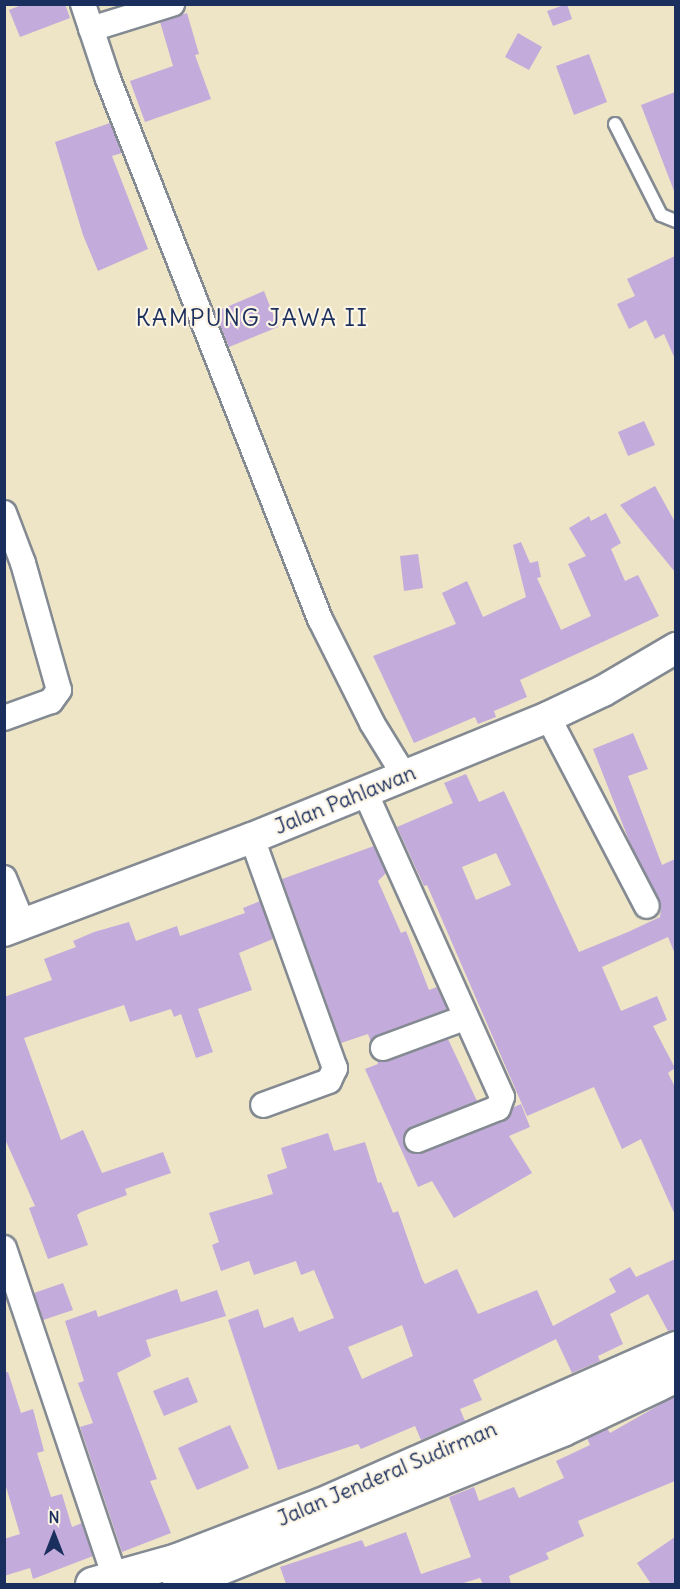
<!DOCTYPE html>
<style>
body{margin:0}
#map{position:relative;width:680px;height:1589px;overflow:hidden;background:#eee5c6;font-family:Delius,sans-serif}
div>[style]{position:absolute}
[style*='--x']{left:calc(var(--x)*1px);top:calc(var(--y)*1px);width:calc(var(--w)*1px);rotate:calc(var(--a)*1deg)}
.building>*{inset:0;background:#c3abdb}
.roads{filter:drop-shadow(2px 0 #848a92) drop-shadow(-2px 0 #848a92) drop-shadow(0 2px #848a92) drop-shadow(0 -2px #848a92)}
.service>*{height:12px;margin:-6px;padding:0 6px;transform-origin:6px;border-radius:6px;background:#fff}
.minor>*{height:24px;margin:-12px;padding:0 12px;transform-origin:12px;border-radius:12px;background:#fff}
.tertiary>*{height:30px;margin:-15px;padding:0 15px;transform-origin:15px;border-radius:15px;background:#fff}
.primary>*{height:33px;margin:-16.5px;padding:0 16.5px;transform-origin:16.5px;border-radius:16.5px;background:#fff}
span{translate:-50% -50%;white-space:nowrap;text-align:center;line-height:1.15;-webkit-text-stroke:4.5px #fcf5e5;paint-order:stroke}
.street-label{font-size:21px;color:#1b2f5e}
.quarter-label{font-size:24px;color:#1b2f5e;letter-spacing:1.5px}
.frame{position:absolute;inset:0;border:6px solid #1b2f5e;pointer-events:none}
.north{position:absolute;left:24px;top:1505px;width:60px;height:60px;-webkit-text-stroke:4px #fcf5e5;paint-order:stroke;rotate:0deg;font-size:16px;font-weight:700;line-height:24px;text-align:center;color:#1b2f5e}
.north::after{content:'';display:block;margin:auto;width:21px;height:27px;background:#1b2f5e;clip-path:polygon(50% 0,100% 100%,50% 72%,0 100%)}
</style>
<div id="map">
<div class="building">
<i style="clip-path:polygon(24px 4px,65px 4px,70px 18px,20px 37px,9px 10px)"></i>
<i style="clip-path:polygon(567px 4px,572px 19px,553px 26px,547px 11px)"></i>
<i style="clip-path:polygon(187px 13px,199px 54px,195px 55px,211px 99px,145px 122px,130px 81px,173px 66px,160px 22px)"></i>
<i style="clip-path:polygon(518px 33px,542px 47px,529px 70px,505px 57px)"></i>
<i style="clip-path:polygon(589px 54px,607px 102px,574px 115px,556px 66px)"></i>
<i style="clip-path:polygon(675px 92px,675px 191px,674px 191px,641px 105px)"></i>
<i style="clip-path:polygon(110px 123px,122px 153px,112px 156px,148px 249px,98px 271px,83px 235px,55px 142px)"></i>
<i style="clip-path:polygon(675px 256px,675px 359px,664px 334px,655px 339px,646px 320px,629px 329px,617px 304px,635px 296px,627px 279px)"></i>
<i style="clip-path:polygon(264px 291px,278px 327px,229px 347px,215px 312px)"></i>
<i style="clip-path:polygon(644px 421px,655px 445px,628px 456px,618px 432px)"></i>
<i style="clip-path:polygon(655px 486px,675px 522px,675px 572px,620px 505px)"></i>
<i style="clip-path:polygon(606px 513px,621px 543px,611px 549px,625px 581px,638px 575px,659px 616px,520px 680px,527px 697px,494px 711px,496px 717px,478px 724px,475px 717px,414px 743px,373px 656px,456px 624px,442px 593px,467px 581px,483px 617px,526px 597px,513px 545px,521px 542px,530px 563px,538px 561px,541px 577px,537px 578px,561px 630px,591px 616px,568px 564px,586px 556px,569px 528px,589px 516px,591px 521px)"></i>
<i style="clip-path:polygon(418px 554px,423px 588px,404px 591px,400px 556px)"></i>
<i style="clip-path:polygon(evenodd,633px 733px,648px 769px,628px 776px,662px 865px,675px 859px,675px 954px,668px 937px,602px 967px,621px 1011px,657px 996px,667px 1020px,653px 1026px,675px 1068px,668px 1073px,675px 1087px,675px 1215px,641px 1139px,622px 1149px,594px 1087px,527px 1116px,427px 885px,424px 886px,397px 827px,453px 803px,444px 783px,466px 774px,479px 802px,504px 791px,579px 952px,628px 932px,660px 917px,661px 906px,630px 843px,593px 749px,633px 733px,496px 853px,511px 885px,476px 900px,462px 867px,496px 853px)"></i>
<i style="clip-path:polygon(374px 846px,386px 873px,378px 881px,401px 933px,406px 931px,429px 990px,437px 987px,447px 1009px,378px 1035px,371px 1042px,368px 1034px,341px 1043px,282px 879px)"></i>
<i style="clip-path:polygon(260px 901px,273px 939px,239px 953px,252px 990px,198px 1009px,213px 1052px,196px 1058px,181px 1014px,174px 1017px,171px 1009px,130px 1022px,124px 1005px,24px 1038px,61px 1140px,83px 1130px,102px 1173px,163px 1152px,171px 1173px,125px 1189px,127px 1195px,81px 1212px,77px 1215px,88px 1245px,48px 1259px,29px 1208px,35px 1206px,4px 1137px,4px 997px,52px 980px,44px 959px,76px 947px,73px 941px,94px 932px,129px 922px,136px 941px,177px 926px,180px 936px,245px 913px,243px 908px)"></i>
<i style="clip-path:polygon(448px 1039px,477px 1101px,411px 1127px,403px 1137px,408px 1151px,422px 1153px,503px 1121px,514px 1107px,521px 1104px,530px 1127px,509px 1136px,532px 1173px,454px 1218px,432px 1181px,418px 1187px,365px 1069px,378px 1064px,377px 1061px,388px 1061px)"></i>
<i style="clip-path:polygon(evenodd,328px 1133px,334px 1151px,365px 1142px,378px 1183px,381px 1182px,393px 1213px,398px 1211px,422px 1279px,425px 1284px,457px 1269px,478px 1314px,537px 1290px,553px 1326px,616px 1292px,609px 1279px,630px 1267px,636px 1277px,675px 1259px,675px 1330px,668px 1331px,648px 1294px,610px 1314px,623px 1344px,598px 1356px,600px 1361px,572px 1373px,556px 1339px,473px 1380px,482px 1400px,460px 1409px,465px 1421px,421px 1440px,415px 1426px,361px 1449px,358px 1444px,278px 1470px,228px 1320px,258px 1309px,264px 1328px,293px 1317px,299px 1332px,334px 1318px,314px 1270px,301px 1275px,296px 1261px,254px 1275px,249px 1261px,221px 1271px,212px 1245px,219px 1242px,209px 1213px,273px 1194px,267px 1175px,287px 1168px,281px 1148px,328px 1133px,402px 1325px,413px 1356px,362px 1379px,348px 1347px,402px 1325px)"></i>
<i style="clip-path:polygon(63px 1283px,73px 1310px,43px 1320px,34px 1293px)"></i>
<i style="clip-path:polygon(177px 1289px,181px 1302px,217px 1290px,226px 1316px,146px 1340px,151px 1356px,117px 1373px,157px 1479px,150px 1481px,171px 1533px,122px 1552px,80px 1427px,93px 1423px,78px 1383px,84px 1381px,65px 1321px,96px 1310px,98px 1317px)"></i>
<i style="clip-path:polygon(8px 1372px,21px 1413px,33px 1409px,44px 1451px,37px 1453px,51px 1497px,62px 1494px,72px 1527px,82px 1523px,93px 1556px,33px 1579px,30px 1568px,4px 1576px,4px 1539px,20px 1534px,4px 1480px,4px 1373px)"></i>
<i style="clip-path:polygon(188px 1377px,198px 1402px,164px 1416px,153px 1391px)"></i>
<i style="clip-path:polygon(675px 1396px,675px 1481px,578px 1521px,584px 1536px,546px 1553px,549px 1559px,509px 1576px,511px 1584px,483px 1584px,480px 1578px,460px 1584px,286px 1584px,280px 1567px,362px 1540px,365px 1547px,406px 1532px,421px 1574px,471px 1557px,449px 1497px,474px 1487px,479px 1501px,514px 1487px,519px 1498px,564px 1478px,556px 1461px,590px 1445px,587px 1438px,607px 1428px,610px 1433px)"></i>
<i style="clip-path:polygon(230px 1425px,249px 1468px,197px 1490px,178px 1448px)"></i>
<i style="clip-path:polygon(675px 1537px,675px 1584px,651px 1584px,637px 1563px)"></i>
</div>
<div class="roads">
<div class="service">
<i style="--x:615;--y:124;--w:102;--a:63.2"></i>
<i style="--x:661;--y:215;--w:16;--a:22"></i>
</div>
<div class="minor">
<i style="--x:83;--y:4;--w:79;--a:71.6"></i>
<i style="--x:108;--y:79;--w:580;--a:68.57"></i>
<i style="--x:320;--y:619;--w:116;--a:63.4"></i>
<i style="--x:372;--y:723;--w:61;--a:58.4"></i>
<i style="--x:91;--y:29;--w:85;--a:-17.2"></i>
<i style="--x:4;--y:513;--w:53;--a:69.2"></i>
<i style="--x:23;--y:563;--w:132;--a:74.2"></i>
<i style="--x:59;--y:690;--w:14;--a:126"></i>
<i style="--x:51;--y:701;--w:50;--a:160.1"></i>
<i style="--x:548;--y:717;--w:213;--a:62.4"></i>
<i style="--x:365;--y:792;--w:334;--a:65.8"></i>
<i style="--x:502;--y:1097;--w:12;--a:110"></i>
<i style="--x:498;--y:1108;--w:87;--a:158.4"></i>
<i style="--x:252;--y:838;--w:245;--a:70.2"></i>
<i style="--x:335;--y:1068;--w:14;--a:115"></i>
<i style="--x:329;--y:1081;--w:70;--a:160"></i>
<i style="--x:4;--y:878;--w:50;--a:67.6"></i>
<i style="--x:383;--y:1048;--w:86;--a:-20.3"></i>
<i style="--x:4;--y:1248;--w:347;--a:71.4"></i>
</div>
<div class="tertiary">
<i style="--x:4;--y:931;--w:265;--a:-20.6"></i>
<i style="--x:252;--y:838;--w:320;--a:-22.2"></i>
<i style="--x:548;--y:717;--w:61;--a:-25.3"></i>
<i style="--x:603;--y:691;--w:85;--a:-30.5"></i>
</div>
<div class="primary">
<i style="--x:92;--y:1584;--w:88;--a:-15.8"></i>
<i style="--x:177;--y:1560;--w:155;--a:-21.1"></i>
<i style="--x:322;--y:1504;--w:387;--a:-23.8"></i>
<i style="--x:179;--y:1584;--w:413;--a:-22"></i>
<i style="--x:562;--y:1429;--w:126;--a:-25.3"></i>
</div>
</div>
<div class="street-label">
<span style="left:345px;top:800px;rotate:-22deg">Jalan Pahlawan</span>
<span style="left:387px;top:1474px;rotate:-23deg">Jalan Jenderal Sudirman</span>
</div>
<div class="quarter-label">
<span style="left:252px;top:318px">KAMPUNG JAWA II</span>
</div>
<div class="frame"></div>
<div class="north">N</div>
</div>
